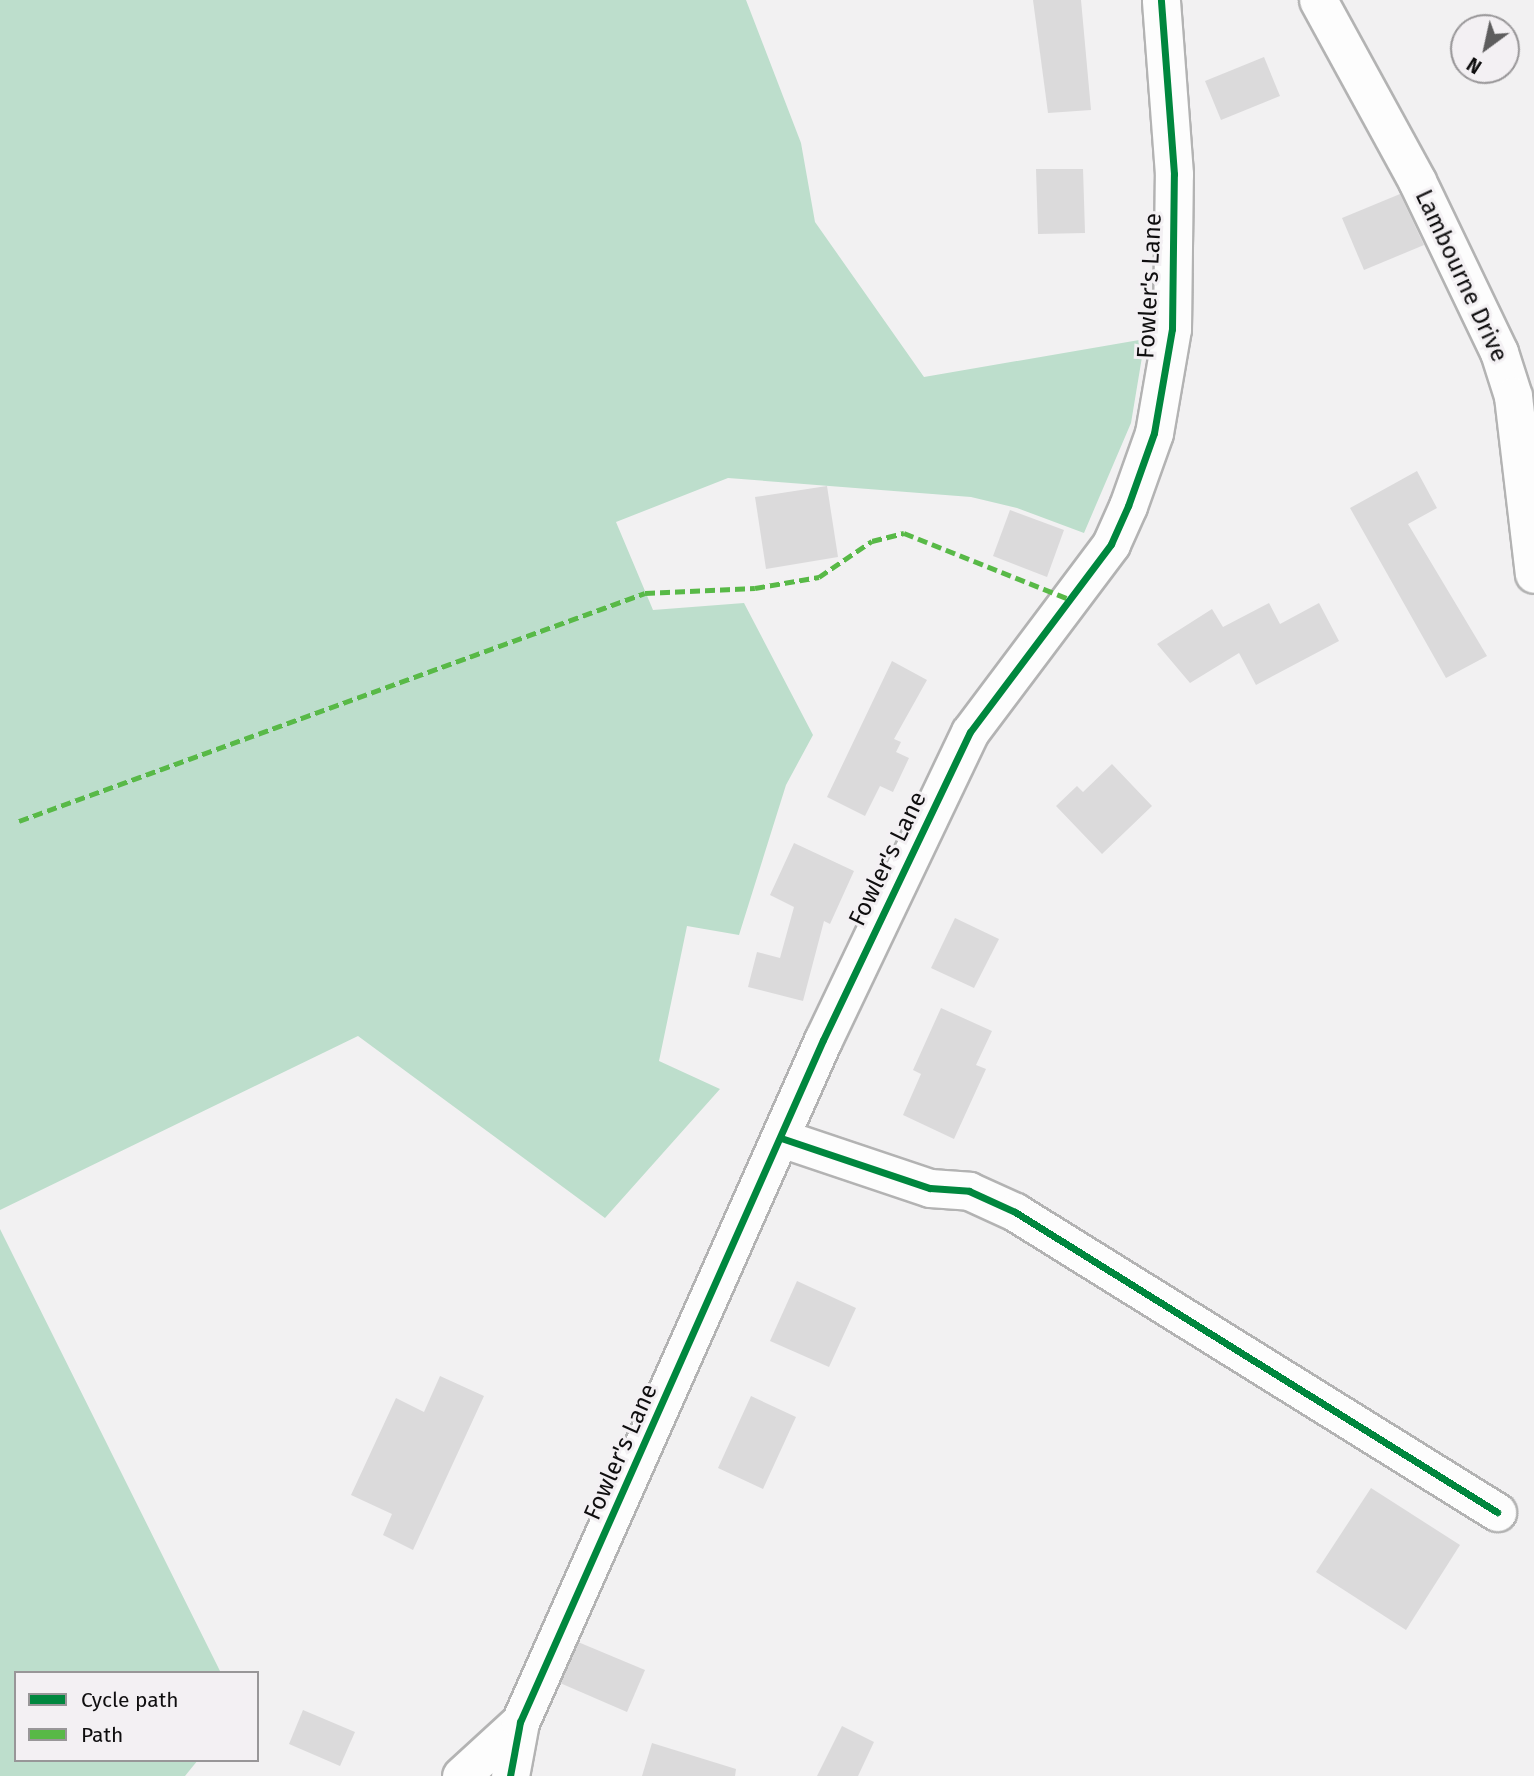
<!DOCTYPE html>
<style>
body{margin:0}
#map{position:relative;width:1534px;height:1776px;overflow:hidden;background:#f2f1f2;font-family:"Fira Sans",sans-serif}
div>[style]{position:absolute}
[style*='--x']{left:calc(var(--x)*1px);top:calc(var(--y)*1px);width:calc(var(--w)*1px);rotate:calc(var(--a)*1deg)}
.green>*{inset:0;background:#bddecc}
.building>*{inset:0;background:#dbdadb}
.roads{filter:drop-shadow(2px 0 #b3b3b3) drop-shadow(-2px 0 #b3b3b3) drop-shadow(0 2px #b3b3b3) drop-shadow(0 -2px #b3b3b3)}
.street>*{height:37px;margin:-18.5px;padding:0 18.5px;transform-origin:18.5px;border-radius:18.5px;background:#fdfdfd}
.quiet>*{height:5px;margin-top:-2.5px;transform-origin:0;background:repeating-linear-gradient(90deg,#58b947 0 10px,transparent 0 15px)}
.cycleway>*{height:7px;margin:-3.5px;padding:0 3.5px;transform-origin:3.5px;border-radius:3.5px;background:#00873e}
span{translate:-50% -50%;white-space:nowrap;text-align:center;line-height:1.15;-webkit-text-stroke:6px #f3f0f3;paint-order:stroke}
.street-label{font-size:24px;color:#0f0e0f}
.legend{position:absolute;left:14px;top:1671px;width:245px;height:91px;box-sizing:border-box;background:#f3f0f3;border:2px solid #989698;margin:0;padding:9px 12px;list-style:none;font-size:21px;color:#0f0e0f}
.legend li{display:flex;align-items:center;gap:14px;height:35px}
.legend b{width:35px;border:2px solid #989698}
.north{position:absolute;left:1450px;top:14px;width:70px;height:70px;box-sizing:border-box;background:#f3f0f3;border:2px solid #989698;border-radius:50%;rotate:213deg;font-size:19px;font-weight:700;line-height:28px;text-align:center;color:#0f0e0f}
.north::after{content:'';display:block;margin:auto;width:24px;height:32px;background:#5e5d5e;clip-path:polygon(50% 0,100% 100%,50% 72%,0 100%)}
</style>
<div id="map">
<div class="green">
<i style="clip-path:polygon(0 0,746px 0,801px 143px,815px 222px,924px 377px,1145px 339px,1131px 423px,1084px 533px,1017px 508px,971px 497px,728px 478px,616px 522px,653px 610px,744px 603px,813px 735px,786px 785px,739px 935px,687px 926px,659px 1061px,720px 1089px,605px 1218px,358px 1036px,0 1210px)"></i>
<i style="clip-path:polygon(0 1229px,221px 1673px,16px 1673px,16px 1760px,198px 1760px,185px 1776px,0 1776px)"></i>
</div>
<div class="building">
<i style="clip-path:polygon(1033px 0,1081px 0,1091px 110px,1048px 113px)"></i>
<i style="clip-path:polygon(1264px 57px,1280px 96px,1221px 120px,1205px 81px)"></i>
<i style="clip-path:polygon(1036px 169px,1083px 169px,1085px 233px,1038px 234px)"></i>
<i style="clip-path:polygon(1400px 194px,1424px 245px,1364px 270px,1342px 218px)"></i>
<i style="clip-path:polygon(1417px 471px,1437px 508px,1408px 524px,1487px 656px,1446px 678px,1350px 508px)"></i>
<i style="clip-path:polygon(827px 486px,838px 557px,766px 569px,755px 497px)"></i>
<i style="clip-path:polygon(1010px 510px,1064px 530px,1047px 577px,993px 556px)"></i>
<i style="clip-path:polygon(1269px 603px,1280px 624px,1319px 603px,1339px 641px,1256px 685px,1239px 653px,1190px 683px,1157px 644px,1212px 609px,1223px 627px)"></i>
<i style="clip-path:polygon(892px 661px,927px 680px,894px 739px,901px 742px,896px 752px,909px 758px,893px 792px,880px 786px,865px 816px,827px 797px)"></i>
<i style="clip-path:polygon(1112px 764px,1152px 806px,1102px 854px,1056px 806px,1077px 786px,1083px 792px)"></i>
<i style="clip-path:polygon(794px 843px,854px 871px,830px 924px,824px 921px,803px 1001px,748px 987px,757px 952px,780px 958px,794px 907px,770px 895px)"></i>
<i style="clip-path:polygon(955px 918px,999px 939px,974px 988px,931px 968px)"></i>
<i style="clip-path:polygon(941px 1008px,992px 1031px,976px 1065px,986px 1069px,954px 1139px,903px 1115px,921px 1074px,913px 1070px)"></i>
<i style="clip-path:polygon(797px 1281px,856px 1308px,829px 1367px,770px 1341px)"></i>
<i style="clip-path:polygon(440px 1376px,484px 1396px,413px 1550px,383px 1535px,392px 1514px,351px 1495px,396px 1398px,424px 1412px)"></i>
<i style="clip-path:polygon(751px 1396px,796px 1417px,763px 1489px,718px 1468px)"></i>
<i style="clip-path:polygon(1371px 1488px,1460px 1545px,1406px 1630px,1316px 1572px)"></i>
<i style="clip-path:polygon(578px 1642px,645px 1670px,627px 1712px,560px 1683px)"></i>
<i style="clip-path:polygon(303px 1710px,355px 1732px,340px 1766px,289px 1744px)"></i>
<i style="clip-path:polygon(842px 1726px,874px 1742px,858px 1776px,817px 1776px)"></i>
<i style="clip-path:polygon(652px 1743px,736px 1769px,735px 1776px,642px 1776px)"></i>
</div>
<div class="roads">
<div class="street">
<i style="--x:1318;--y:0;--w:206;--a:61.3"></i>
<i style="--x:1417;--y:181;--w:190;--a:64.4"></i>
<i style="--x:1499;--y:352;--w:46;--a:72.3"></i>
<i style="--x:1513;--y:396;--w:179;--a:83.3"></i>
<i style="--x:781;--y:1138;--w:157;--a:18.6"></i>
<i style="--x:930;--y:1188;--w:39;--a:4"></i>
<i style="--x:969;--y:1191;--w:51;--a:24.5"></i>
<i style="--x:1015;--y:1212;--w:568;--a:31.9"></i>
<i style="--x:461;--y:1776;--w:80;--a:-42.5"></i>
<i style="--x:510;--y:1776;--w:55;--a:-79.5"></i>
<i style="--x:520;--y:1722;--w:746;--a:-66.05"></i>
<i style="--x:823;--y:1040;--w:341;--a:-64.5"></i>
<i style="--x:970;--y:732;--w:235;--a:-53.1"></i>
<i style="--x:1111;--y:544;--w:42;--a:-65.9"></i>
<i style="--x:1128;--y:506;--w:77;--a:-70.4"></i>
<i style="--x:1154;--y:433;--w:106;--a:-80.2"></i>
<i style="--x:1172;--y:329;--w:155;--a:-89.3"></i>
<i style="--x:1174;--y:174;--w:174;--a:-94.3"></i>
</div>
</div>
<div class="quiet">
<i style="--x:19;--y:821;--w:666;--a:-20.01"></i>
<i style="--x:645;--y:593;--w:110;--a:-2.6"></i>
<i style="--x:755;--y:588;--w:65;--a:-9.8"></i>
<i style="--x:819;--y:577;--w:64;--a:-34.2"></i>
<i style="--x:872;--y:541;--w:33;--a:-14"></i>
<i style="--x:904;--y:533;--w:178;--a:21.8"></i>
</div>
<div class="cycleway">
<i style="--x:781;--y:1138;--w:157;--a:18.6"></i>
<i style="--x:930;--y:1188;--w:39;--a:4"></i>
<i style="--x:969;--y:1191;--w:51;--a:24.5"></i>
<i style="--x:1015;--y:1212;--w:568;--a:31.9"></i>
<i style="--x:510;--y:1776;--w:55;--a:-79.5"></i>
<i style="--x:520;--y:1722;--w:746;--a:-66.05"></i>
<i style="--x:823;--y:1040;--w:341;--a:-64.5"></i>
<i style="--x:970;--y:732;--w:235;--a:-53.1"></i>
<i style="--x:1111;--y:544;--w:42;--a:-65.9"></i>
<i style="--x:1128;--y:506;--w:77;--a:-70.4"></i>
<i style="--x:1154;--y:433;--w:106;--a:-80.2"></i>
<i style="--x:1172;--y:329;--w:155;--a:-89.3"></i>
<i style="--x:1174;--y:174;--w:174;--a:-94.3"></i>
</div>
<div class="street-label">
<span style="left:1461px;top:276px;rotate:65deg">Lambourne Drive</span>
<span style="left:1150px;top:286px;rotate:-87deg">Fowler's Lane</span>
<span style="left:888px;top:859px;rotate:-64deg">Fowler's Lane</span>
<span style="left:621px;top:1452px;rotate:-66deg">Fowler's Lane</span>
</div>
<ul class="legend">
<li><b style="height:9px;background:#00873e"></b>Cycle path</li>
<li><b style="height:9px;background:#58b947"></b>Path</li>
</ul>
<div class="north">N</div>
</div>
